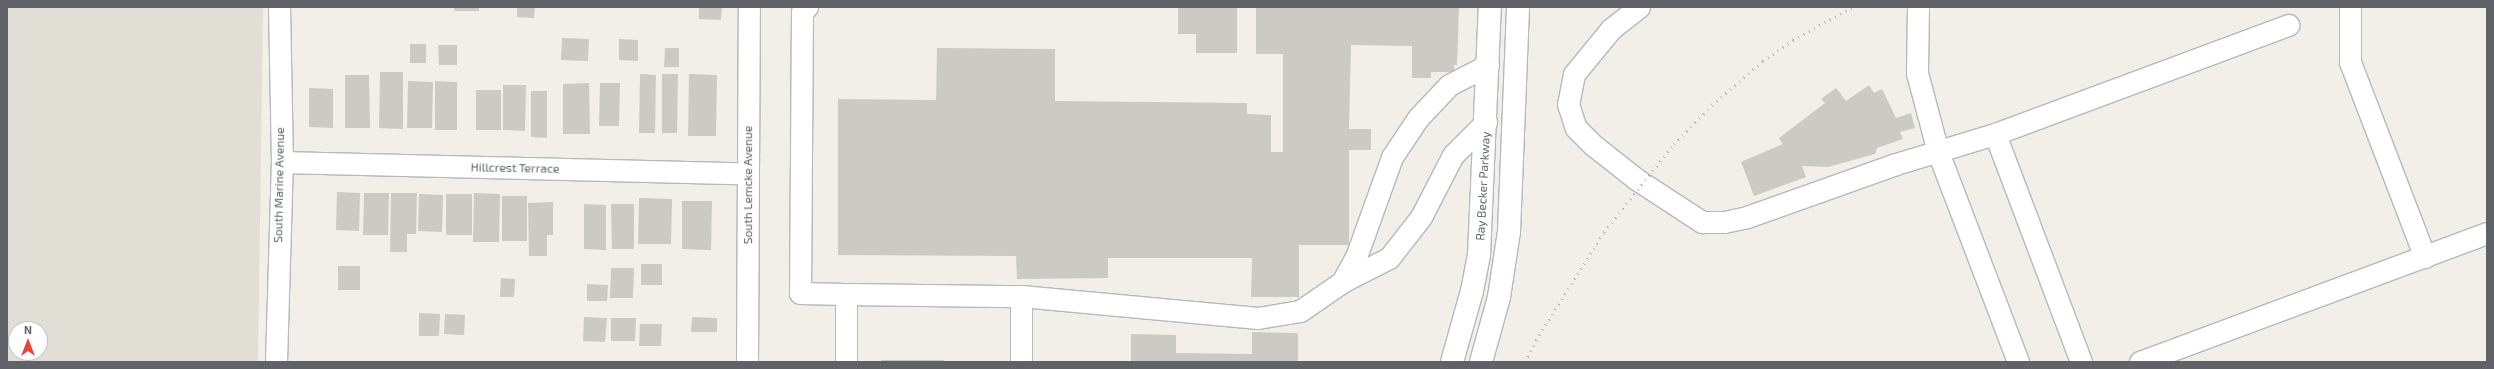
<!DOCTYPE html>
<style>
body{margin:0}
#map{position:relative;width:2494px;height:369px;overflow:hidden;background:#f1efe8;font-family:"Exo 2",sans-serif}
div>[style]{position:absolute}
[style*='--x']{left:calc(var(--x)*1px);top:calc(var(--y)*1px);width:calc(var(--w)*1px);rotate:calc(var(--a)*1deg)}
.education>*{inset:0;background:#e1ded6}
.building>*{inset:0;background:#cccac5}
.roads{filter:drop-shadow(1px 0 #b5b8bc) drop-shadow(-1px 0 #b5b8bc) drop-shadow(0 1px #b5b8bc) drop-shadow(0 -1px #b5b8bc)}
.minor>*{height:21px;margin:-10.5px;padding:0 10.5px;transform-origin:10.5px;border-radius:10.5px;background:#fff}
.secondary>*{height:22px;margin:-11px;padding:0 11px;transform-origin:11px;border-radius:11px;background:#fff}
.rail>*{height:3px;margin-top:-1.5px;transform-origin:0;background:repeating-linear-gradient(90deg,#b6b7b8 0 1px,transparent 0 6px)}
span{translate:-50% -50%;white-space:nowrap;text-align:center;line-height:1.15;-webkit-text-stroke:3px #fff;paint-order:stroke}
.street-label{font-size:12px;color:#5f6368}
.frame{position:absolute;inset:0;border:8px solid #5f6368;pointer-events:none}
.north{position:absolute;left:8px;top:321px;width:40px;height:40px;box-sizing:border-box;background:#fff;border:1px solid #bfc1c3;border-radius:50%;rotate:0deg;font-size:11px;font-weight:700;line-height:16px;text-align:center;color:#5f6368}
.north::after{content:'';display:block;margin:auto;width:14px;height:18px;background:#ea4335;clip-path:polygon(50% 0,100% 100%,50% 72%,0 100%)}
</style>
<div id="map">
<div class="education">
<i style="clip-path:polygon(evenodd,7px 7px,263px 7px,258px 362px,7px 362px,7px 7px,16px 329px,40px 329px,40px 353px,16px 353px,16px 329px)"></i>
</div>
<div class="building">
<i style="clip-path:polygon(454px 7px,479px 7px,479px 11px,454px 11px)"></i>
<i style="clip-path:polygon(517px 7px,535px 7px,534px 18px,517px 17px)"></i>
<i style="clip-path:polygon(699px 7px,722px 7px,721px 20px,699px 19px)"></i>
<i style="clip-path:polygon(1178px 7px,1237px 7px,1237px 53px,1196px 53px,1196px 34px,1178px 34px)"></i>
<i style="clip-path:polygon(1256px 7px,1459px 7px,1457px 65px,1454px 65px,1455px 72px,1431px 72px,1431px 78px,1412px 78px,1412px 46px,1351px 45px,1349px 129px,1371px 129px,1371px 150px,1349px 150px,1349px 245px,1299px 245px,1299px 297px,1251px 297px,1252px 258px,1108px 258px,1108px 278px,1017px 279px,1016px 256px,838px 255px,838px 99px,936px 100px,937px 48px,1055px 49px,1055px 101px,1247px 103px,1247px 114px,1271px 115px,1271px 152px,1283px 152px,1283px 54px,1256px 54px)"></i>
<i style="clip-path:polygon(562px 38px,589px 39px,588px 61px,561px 60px)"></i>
<i style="clip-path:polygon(619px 39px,638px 40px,638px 61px,619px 60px)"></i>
<i style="clip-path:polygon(410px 44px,426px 44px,426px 63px,410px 63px)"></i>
<i style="clip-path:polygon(438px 45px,457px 45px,457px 65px,439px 65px)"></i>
<i style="clip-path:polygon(665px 48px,679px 48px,679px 67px,664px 67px)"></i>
<i style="clip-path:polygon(380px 72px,403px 72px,403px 129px,379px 128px)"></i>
<i style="clip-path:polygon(640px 74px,656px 75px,655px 133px,639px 133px)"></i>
<i style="clip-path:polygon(662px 74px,678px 74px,677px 133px,662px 133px)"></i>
<i style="clip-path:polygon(689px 74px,717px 75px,716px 136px,688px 136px)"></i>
<i style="clip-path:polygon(345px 75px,369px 75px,370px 128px,345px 128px)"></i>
<i style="clip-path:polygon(408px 81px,433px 82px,432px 128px,407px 128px)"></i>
<i style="clip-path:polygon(435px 81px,457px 82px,457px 130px,435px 130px)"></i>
<i style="clip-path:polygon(589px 83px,590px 134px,563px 134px,563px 84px)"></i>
<i style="clip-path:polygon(600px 83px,620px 83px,619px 126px,599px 126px)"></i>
<i style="clip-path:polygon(503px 85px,526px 85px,525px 131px,503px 130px)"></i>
<i style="clip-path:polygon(1869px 85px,1874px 93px,1882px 89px,1896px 118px,1911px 113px,1915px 128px,1900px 132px,1903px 139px,1877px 148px,1875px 154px,1828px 167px,1802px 166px,1806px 177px,1754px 196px,1741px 162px,1783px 144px,1779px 138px,1825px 103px,1821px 99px,1836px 88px,1846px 101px)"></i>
<i style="clip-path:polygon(309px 88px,333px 89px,333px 128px,309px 127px)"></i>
<i style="clip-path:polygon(476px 90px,501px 90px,501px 130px,476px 130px)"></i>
<i style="clip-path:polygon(531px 91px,547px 91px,547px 138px,531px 137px)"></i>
<i style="clip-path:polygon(337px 192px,360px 193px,359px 231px,336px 230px)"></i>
<i style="clip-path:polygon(364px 193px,389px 193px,388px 235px,363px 235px)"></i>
<i style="clip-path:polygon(391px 193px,417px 193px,416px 234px,407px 234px,407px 252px,390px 252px)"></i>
<i style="clip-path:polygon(474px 193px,500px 194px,499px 242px,473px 242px)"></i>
<i style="clip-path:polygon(419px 194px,443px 195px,442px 232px,418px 231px)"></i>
<i style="clip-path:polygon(446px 194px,472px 194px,472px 235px,446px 235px)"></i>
<i style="clip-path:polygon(502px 196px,527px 196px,527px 241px,502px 241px)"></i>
<i style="clip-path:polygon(639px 198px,672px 199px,671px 244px,638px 244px)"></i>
<i style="clip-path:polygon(682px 201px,712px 201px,711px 250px,682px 249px)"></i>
<i style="clip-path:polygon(553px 202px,553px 235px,547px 235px,547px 256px,529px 256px,528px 203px)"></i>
<i style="clip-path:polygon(584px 204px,606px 205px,606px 250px,584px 249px)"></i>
<i style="clip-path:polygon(611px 204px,634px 204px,634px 249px,612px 249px)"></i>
<i style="clip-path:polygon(641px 264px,662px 264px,662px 285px,641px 285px)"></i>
<i style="clip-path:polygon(338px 266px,360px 266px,360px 290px,338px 290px)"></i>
<i style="clip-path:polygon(611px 268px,634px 268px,633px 298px,610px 298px)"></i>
<i style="clip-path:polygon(501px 278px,515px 279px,514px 297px,500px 297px)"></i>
<i style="clip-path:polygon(587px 284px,608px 285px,607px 301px,587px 301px)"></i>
<i style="clip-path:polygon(419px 313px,440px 314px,439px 336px,419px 336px)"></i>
<i style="clip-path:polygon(445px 314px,465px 315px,464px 335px,444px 334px)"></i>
<i style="clip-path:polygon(584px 317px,607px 318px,605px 342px,583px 341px)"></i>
<i style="clip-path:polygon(692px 317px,717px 318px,717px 332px,691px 332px)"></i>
<i style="clip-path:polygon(611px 318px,636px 318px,635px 341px,611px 341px)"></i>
<i style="clip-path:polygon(640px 324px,662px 324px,661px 346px,639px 346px)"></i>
<i style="clip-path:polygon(1252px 332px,1298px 333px,1298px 362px,1131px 362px,1131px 334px,1176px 335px,1176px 353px,1252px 354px)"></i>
<i style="clip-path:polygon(881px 360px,944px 360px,944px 362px,881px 362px)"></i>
</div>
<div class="roads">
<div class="minor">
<i style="--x:807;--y:7;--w:6;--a:141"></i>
<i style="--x:802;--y:11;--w:282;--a:90.4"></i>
<i style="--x:800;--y:293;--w:46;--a:1.2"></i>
<i style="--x:846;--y:294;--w:68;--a:90"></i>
<i style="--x:1639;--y:7;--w:36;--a:142"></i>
<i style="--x:1611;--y:29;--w:58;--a:129.4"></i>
<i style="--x:1574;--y:74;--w:31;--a:101"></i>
<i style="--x:1568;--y:104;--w:25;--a:72"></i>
<i style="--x:1576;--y:128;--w:24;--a:45"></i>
<i style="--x:1593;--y:145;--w:55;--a:38.3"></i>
<i style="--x:1636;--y:179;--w:79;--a:33.1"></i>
<i style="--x:1702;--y:222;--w:22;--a:0"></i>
<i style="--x:1724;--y:222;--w:24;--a:-12"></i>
<i style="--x:1747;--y:217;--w:158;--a:-19.6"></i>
<i style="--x:1896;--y:164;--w:103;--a:-16.9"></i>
<i style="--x:1995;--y:134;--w:313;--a:-20.4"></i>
<i style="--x:1918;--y:7;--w:66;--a:90.9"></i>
<i style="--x:1917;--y:73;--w:82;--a:75.1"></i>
<i style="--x:1938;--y:152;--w:225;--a:69.1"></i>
<i style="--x:2350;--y:7;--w:55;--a:90"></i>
<i style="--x:2350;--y:62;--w:209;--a:69"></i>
<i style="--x:1995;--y:134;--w:244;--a:69.3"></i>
<i style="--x:282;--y:162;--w:466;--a:1.4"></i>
<i style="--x:1342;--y:282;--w:53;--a:-27.1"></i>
<i style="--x:1389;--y:258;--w:52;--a:-52"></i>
<i style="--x:1421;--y:217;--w:70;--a:-62.7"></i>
<i style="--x:1453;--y:155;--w:47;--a:-45"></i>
<i style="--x:846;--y:294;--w:175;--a:0.7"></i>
<i style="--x:1021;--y:296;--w:238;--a:5.3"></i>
<i style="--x:1258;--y:318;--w:43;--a:-9.5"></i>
<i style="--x:1300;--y:311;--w:51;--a:-34.6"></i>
<i style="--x:1342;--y:282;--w:29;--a:-61"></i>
<i style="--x:1356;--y:257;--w:106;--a:-70.2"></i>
<i style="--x:1392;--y:157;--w:47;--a:-56.3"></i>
<i style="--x:1418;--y:118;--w:45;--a:-46.8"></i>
<i style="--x:1449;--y:85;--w:44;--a:-27.1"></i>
<i style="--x:276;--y:362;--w:200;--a:-88.3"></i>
<i style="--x:282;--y:162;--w:155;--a:-91.1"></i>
<i style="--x:747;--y:362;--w:355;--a:-89.7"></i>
<i style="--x:1021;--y:362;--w:66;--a:-90"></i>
<i style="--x:2140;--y:362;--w:370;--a:-20.4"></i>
</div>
<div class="secondary">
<i style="--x:1452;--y:362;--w:74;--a:-74.3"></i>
<i style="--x:1472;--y:291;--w:37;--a:-79"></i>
<i style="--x:1479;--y:255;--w:248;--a:-87.5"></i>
<i style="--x:1481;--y:362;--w:67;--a:-74.5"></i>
<i style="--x:1499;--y:297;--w:66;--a:-81.3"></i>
<i style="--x:1509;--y:232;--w:225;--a:-87.7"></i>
</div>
</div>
<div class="rail">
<i style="--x:1525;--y:362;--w:25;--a:-63"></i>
<i style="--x:1536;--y:340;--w:128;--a:-57.8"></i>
<i style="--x:1604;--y:232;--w:112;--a:-51.5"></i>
<i style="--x:1674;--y:144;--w:54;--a:-45.7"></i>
<i style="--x:1712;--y:105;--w:67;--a:-40.8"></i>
<i style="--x:1763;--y:61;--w:37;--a:-35"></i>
<i style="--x:1793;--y:40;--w:68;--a:-29.2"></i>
</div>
<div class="street-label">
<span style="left:515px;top:168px;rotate:1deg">Hillcrest Terrace</span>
<span style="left:279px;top:185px;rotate:-89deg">South Marine Avenue</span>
<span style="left:748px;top:185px;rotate:-90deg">South Lemcke Avenue</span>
<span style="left:1483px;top:186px;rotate:-87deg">Ray Becker Parkway</span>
</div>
<div class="frame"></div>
<div class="north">N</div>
</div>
